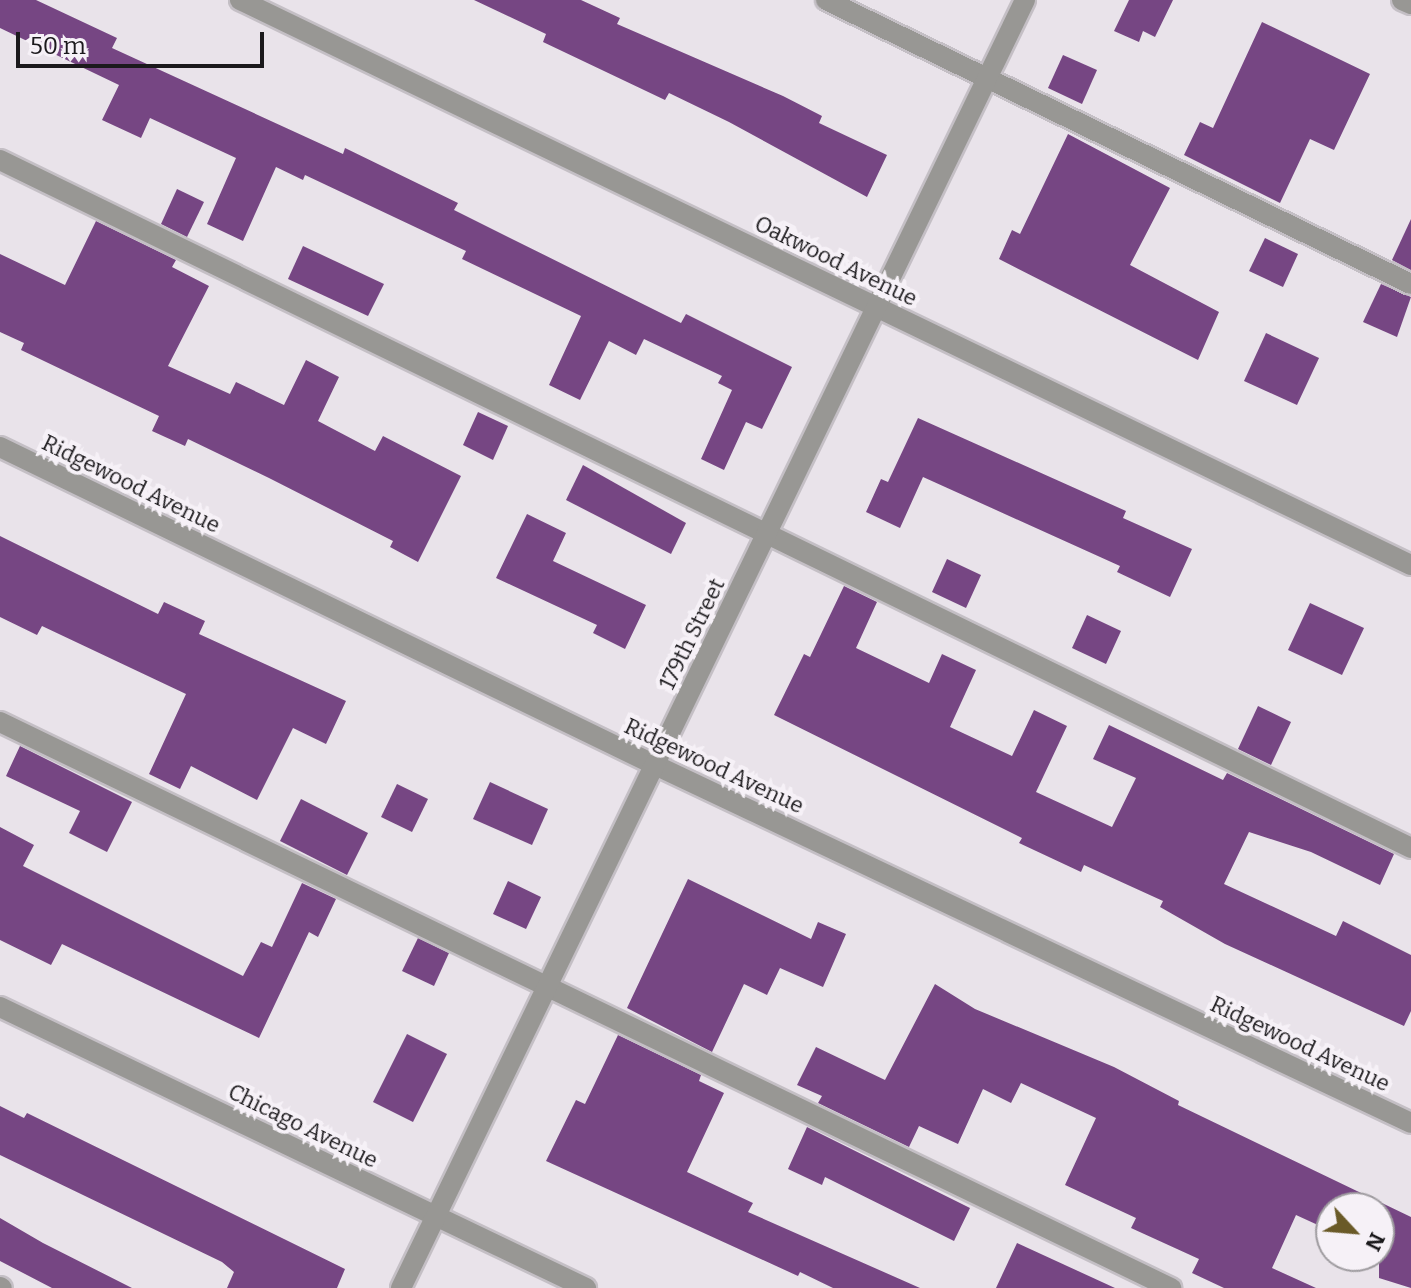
<!DOCTYPE html>
<style>
body{margin:0}
#map{position:relative;width:1411px;height:1288px;overflow:hidden;background:#e9e3ea;font-family:Bitter,serif}
div>[style]{position:absolute}
[style*='--x']{left:calc(var(--x)*1px);top:calc(var(--y)*1px);width:calc(var(--w)*1px);rotate:calc(var(--a)*1deg)}
.building>*{inset:0;background:#764683}
.roads{filter:drop-shadow(2px 0 #c4bfc5) drop-shadow(-2px 0 #c4bfc5) drop-shadow(0 2px #c4bfc5) drop-shadow(0 -2px #c4bfc5)}
.service>*{height:20px;margin:-10px;padding:0 10px;transform-origin:10px;border-radius:10px;background:#989794}
.minor>*{height:20px;margin:-10px;padding:0 10px;transform-origin:10px;border-radius:10px;background:#989794}
span{translate:-50% -50%;white-space:nowrap;text-align:center;line-height:1.15;-webkit-text-stroke:8px #f6f1f7;paint-order:stroke}
.street-label{font-size:22px;color:#1b191c}
.north{position:absolute;left:1315px;top:1192px;width:80px;height:80px;box-sizing:border-box;background:#f6f1f7;border:2px solid #9e9b9f;border-radius:50%;rotate:116deg;font-size:22px;font-weight:700;line-height:32px;text-align:center;color:#1b191c}
.north::after{content:'';display:block;margin:auto;width:28px;height:36px;background:#6a5a28;clip-path:polygon(50% 0,100% 100%,50% 72%,0 100%)}
.scale{position:absolute;left:16px;top:32px;width:248px;height:36px;box-sizing:border-box;border:4px solid #1b191c;border-top:0;padding-left:10px;font-size:24px;line-height:28px;white-space:nowrap;color:#1b191c;-webkit-text-stroke:6px #f6f1f7;paint-order:stroke}
</style>
<div id="map">
<div class="building">
<i style="clip-path:polygon(0 0,36px 0,117px 38px,112px 48px,343px 154px,345px 148px,458px 203px,454px 210px,681px 323px,686px 314px,792px 367px,762px 429px,746px 422px,724px 470px,701px 459px,732px 390px,718px 383px,722px 376px,644px 339px,636px 355px,609px 341px,580px 400px,549px 385px,581px 316px,462px 259px,466px 251px,305px 175px,303px 180px,276px 167px,243px 241px,207px 224px,236px 158px,150px 118px,141px 138px,102px 120px,119px 85px,0 28px)"></i>
<i style="clip-path:polygon(474px 0,581px 0,620px 18px,617px 24px,783px 96px,822px 116px,819px 123px,887px 155px,867px 197px,729px 122px,669px 93px,665px 100px,543px 42px,546px 34px)"></i>
<i style="clip-path:polygon(1129px 0,1173px 0,1155px 37px,1143px 31px,1139px 42px,1114px 31px)"></i>
<i style="clip-path:polygon(1262px 22px,1370px 74px,1334px 150px,1310px 139px,1280px 203px,1184px 155px,1200px 122px,1213px 128px)"></i>
<i style="clip-path:polygon(1063px 55px,1097px 70px,1082px 104px,1048px 88px)"></i>
<i style="clip-path:polygon(1068px 134px,1170px 188px,1130px 265px,1219px 312px,1198px 360px,999px 259px,1012px 230px,1020px 234px)"></i>
<i style="clip-path:polygon(177px 189px,204px 202px,187px 237px,161px 224px)"></i>
<i style="clip-path:polygon(1411px 219px,1411px 270px,1392px 260px)"></i>
<i style="clip-path:polygon(96px 221px,176px 260px,172px 267px,209px 286px,168px 366px,230px 394px,236px 382px,284px 405px,306px 360px,339px 377px,318px 421px,375px 451px,383px 436px,461px 476px,418px 562px,390px 547px,393px 541px,269px 478px,188px 439px,185px 446px,152px 431px,159px 416px,21px 350px,24px 343px,0 332px,0 254px,65px 285px)"></i>
<i style="clip-path:polygon(1265px 238px,1298px 254px,1283px 287px,1249px 271px)"></i>
<i style="clip-path:polygon(303px 246px,384px 284px,368px 316px,288px 279px)"></i>
<i style="clip-path:polygon(1381px 284px,1411px 297px,1397px 337px,1363px 322px)"></i>
<i style="clip-path:polygon(1266px 333px,1319px 358px,1297px 405px,1244px 381px)"></i>
<i style="clip-path:polygon(478px 412px,508px 426px,493px 460px,463px 445px)"></i>
<i style="clip-path:polygon(918px 418px,1126px 511px,1123px 518px,1192px 549px,1170px 597px,1117px 572px,1120px 566px,923px 477px,900px 528px,866px 512px,881px 479px,888px 482px)"></i>
<i style="clip-path:polygon(583px 465px,686px 523px,671px 554px,566px 500px)"></i>
<i style="clip-path:polygon(527px 514px,566px 533px,553px 561px,646px 605px,625px 649px,593px 633px,597px 625px,496px 578px)"></i>
<i style="clip-path:polygon(0 536px,158px 614px,164px 602px,205px 621px,199px 634px,346px 701px,326px 744px,293px 728px,257px 800px,191px 766px,180px 789px,149px 774px,186px 694px,42px 626px,37px 635px,0 617px)"></i>
<i style="clip-path:polygon(947px 559px,981px 575px,966px 608px,932px 592px)"></i>
<i style="clip-path:polygon(844px 586px,877px 602px,856px 648px,929px 683px,942px 654px,976px 670px,950px 727px,1012px 756px,1034px 710px,1067px 726px,1036px 792px,1112px 827px,1136px 778px,1093px 759px,1109px 725px,1223px 780px,1227px 773px,1394px 854px,1380px 885px,1311px 852px,1249px 832px,1224px 884px,1336px 936px,1343px 921px,1411px 955px,1411px 1011px,1404px 1026px,1225px 944px,1160px 907px,1163px 901px,1084px 865px,1081px 872px,1019px 843px,1022px 838px,774px 715px,804px 654px,810px 657px)"></i>
<i style="clip-path:polygon(1310px 603px,1364px 628px,1342px 675px,1288px 650px)"></i>
<i style="clip-path:polygon(1087px 615px,1121px 631px,1106px 664px,1072px 648px)"></i>
<i style="clip-path:polygon(1258px 706px,1291px 722px,1271px 765px,1238px 749px)"></i>
<i style="clip-path:polygon(20px 746px,132px 802px,107px 852px,69px 833px,80px 811px,6px 776px)"></i>
<i style="clip-path:polygon(490px 782px,548px 809px,532px 845px,473px 819px)"></i>
<i style="clip-path:polygon(397px 784px,428px 799px,412px 832px,381px 817px)"></i>
<i style="clip-path:polygon(301px 799px,368px 833px,347px 875px,280px 841px)"></i>
<i style="clip-path:polygon(0 827px,34px 845px,23px 866px,243px 976px,261px 942px,272px 947px,302px 883px,336px 899px,318px 937px,309px 932px,259px 1038px,62px 944px,51px 965px,0 940px)"></i>
<i style="clip-path:polygon(688px 879px,811px 939px,818px 922px,846px 934px,823px 987px,780px 968px,767px 995px,744px 984px,712px 1052px,627px 1008px)"></i>
<i style="clip-path:polygon(508px 881px,541px 897px,526px 929px,493px 914px)"></i>
<i style="clip-path:polygon(418px 938px,449px 953px,434px 986px,402px 971px)"></i>
<i style="clip-path:polygon(935px 984px,975px 1009px,1114px 1067px,1179px 1101px,1178px 1105px,1411px 1217px,1411px 1288px,1379px 1278px,1379px 1208px,1331px 1208px,1331px 1231px,1296px 1215px,1272px 1268px,1316px 1288px,1224px 1288px,1192px 1273px,1199px 1259px,1131px 1228px,1136px 1218px,1065px 1185px,1096px 1118px,1021px 1083px,1011px 1103px,983px 1089px,958px 1144px,919px 1126px,909px 1147px,818px 1103px,822px 1096px,797px 1085px,816px 1047px,885px 1080px)"></i>
<i style="clip-path:polygon(407px 1034px,447px 1054px,413px 1122px,373px 1102px)"></i>
<i style="clip-path:polygon(618px 1035px,701px 1075px,699px 1081px,724px 1093px,687px 1172px,753px 1203px,748px 1212px,920px 1288px,833px 1288px,800px 1272px,798px 1276px,546px 1161px,576px 1100px,585px 1104px)"></i>
<i style="clip-path:polygon(0 1106px,24px 1118px,27px 1113px,345px 1269px,337px 1288px,227px 1288px,234px 1272px,222px 1262px,0 1155px)"></i>
<i style="clip-path:polygon(807px 1127px,970px 1208px,954px 1241px,825px 1177px,822px 1185px,788px 1169px)"></i>
<i style="clip-path:polygon(0 1218px,43px 1243px,132px 1288px,52px 1288px,0 1261px)"></i>
<i style="clip-path:polygon(1017px 1243px,1115px 1288px,996px 1288px)"></i>
</div>
<div class="roads">
<div class="service">
<i style="--x:826;--y:0;--w:650;--a:25.9"></i>
<i style="--x:0;--y:160;--w:1570;--a:25.99"></i>
<i style="--x:0;--y:722;--w:1301;--a:25.8"></i>
<i style="--x:0;--y:1287;--w:2;--a:27"></i>
</div>
<div class="minor">
<i style="--x:240;--y:0;--w:1300;--a:25.76"></i>
<i style="--x:1402;--y:0;--w:10;--a:24"></i>
<i style="--x:0;--y:447;--w:728;--a:25.9"></i>
<i style="--x:655;--y:765;--w:836;--a:25.34"></i>
<i style="--x:0;--y:1007;--w:650;--a:25.62"></i>
<i style="--x:401;--y:1288;--w:1431;--a:-64.15"></i>
</div>
</div>
<div class="street-label">
<span style="left:836px;top:261px;rotate:26deg">Oakwood Avenue</span>
<span style="left:131px;top:484px;rotate:26deg">Ridgewood Avenue</span>
<span style="left:692px;top:634px;rotate:-64deg">179th Street</span>
<span style="left:714px;top:766px;rotate:25deg">Ridgewood Avenue</span>
<span style="left:1300px;top:1044px;rotate:25deg">Ridgewood Avenue</span>
<span style="left:303px;top:1126px;rotate:26deg">Chicago Avenue</span>
</div>
<div class="north">N</div>
<div class="scale">50 m</div>
</div>
